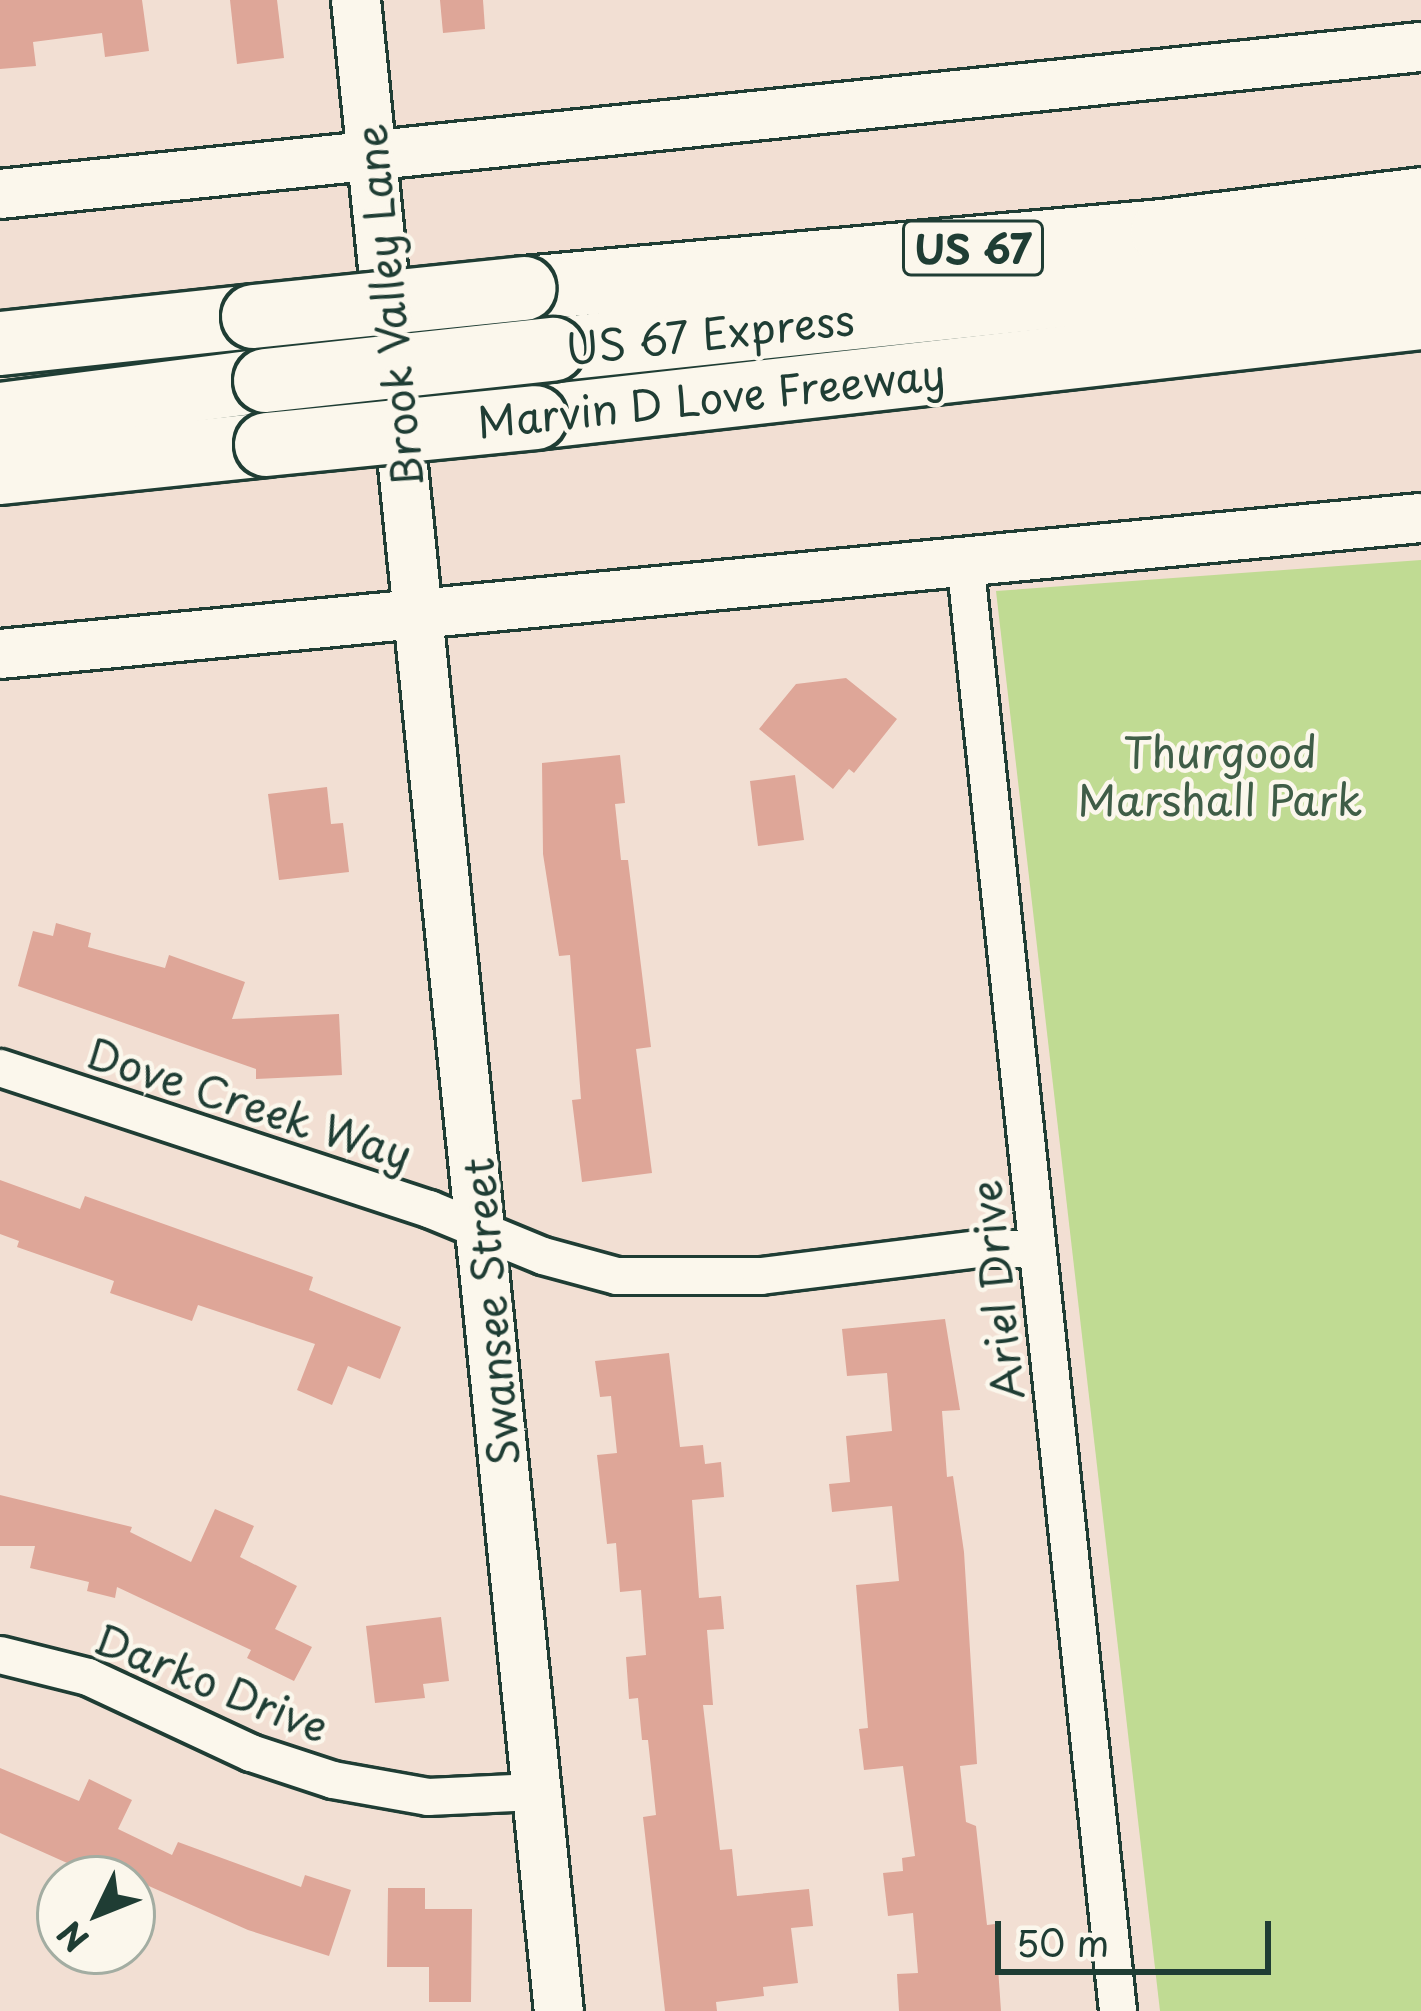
<!DOCTYPE html>
<style>
body{margin:0}
#map{position:relative;width:1421px;height:2011px;overflow:hidden;background:#f2dfd3;font-family:"Playpen Sans",sans-serif}
div>[style]{position:absolute}
[style*='--x']{left:calc(var(--x)*1px);top:calc(var(--y)*1px);width:calc(var(--w)*1px);rotate:calc(var(--a)*1deg)}
.green>*{inset:0;background:#c0db93}
.building>*{inset:0;background:#dea698}
.roads{filter:drop-shadow(3px 0 #1f3d34) drop-shadow(-3px 0 #1f3d34) drop-shadow(0 3px #1f3d34) drop-shadow(0 -3px #1f3d34)}
.street>*{height:36px;margin:-18px;padding:0 18px;transform-origin:18px;border-radius:18px;background:#fbf7ec}
.secondary>*{height:48px;margin:-24px;padding:0 24px;transform-origin:24px;border-radius:24px;background:#fbf7ec}
.highway>*{height:63px;margin:-31.5px;padding:0 31.5px;transform-origin:31.5px;border-radius:31.5px;background:#fbf7ec}
.bridges{filter:drop-shadow(3px 0 #1f3d34) drop-shadow(-3px 0 #1f3d34) drop-shadow(0 3px #1f3d34) drop-shadow(0 -3px #1f3d34)}
.highway-bridge>*{height:63px;margin:-31.5px;padding:0 31.5px;transform-origin:31.5px;border-radius:31.5px;background:#fbf7ec}
span{translate:-50% -50%;white-space:nowrap;text-align:center;line-height:1.15;-webkit-text-stroke:9px #fbf7ec;paint-order:stroke}
.shield-label span{padding:3px 9px;background:#fbf7ec;border:3px solid;border-radius:9px;-webkit-text-stroke-width:0}
.shield-label{font-size:39px;color:#1f3d34;font-weight:700}
.street-label{font-size:42px;color:#1f3d34}
.park-label{font-size:42px;color:#3f5d47}
.north{position:absolute;left:36px;top:1855px;width:120px;height:120px;box-sizing:border-box;background:#fbf7ec;border:3px solid #a3ada2;border-radius:50%;rotate:227deg;font-size:33px;font-weight:700;line-height:48px;text-align:center;color:#1f3d34}
.north::after{content:'';display:block;margin:auto;width:42px;height:54px;background:#1f3d34;clip-path:polygon(50% 0,100% 100%,50% 72%,0 100%)}
.scale{position:absolute;left:995px;top:1921px;width:276px;height:54px;box-sizing:border-box;border:6px solid #1f3d34;border-top:0;padding-left:15px;font-size:36px;line-height:42px;white-space:nowrap;color:#1f3d34;-webkit-text-stroke:9px #fbf7ec;paint-order:stroke}
</style>
<div id="map">
<div class="green">
<i style="clip-path:polygon(1421px 560px,1421px 2011px,1160px 2011px,996px 591px)"></i>
</div>
<div class="building">
<i style="clip-path:polygon(0 0,142px 0,149px 51px,105px 57px,102px 33px,33px 42px,36px 66px,0 69px)"></i>
<i style="clip-path:polygon(230px 0,277px 0,284px 58px,237px 64px)"></i>
<i style="clip-path:polygon(440px 0,483px 0,485px 29px,443px 33px)"></i>
<i style="clip-path:polygon(846px 678px,897px 719px,854px 773px,849px 769px,833px 789px,759px 729px,796px 684px)"></i>
<i style="clip-path:polygon(620px 755px,625px 803px,615px 804px,621px 860px,628px 860px,651px 1047px,636px 1049px,652px 1173px,582px 1182px,572px 1100px,581px 1099px,570px 955px,559px 956px,543px 854px,542px 763px)"></i>
<i style="clip-path:polygon(795px 775px,804px 840px,758px 846px,750px 781px)"></i>
<i style="clip-path:polygon(327px 787px,331px 824px,343px 823px,349px 872px,279px 880px,268px 794px)"></i>
<i style="clip-path:polygon(56px 923px,91px 933px,88px 947px,165px 968px,169px 955px,245px 982px,232px 1019px,339px 1014px,342px 1075px,256px 1079px,256px 1069px,18px 986px,33px 931px,53px 936px)"></i>
<i style="clip-path:polygon(0 1180px,80px 1209px,85px 1196px,313px 1277px,309px 1290px,401px 1327px,380px 1379px,348px 1366px,332px 1405px,297px 1390px,315px 1344px,198px 1305px,192px 1321px,110px 1293px,114px 1281px,17px 1247px,19px 1241px,0 1234px)"></i>
<i style="clip-path:polygon(945px 1319px,960px 1410px,942px 1411px,947px 1477px,953px 1476px,964px 1552px,977px 1764px,960px 1766px,966px 1822px,976px 1826px,987px 1925px,995px 1924px,1001px 2011px,899px 2011px,897px 1974px,918px 1973px,913px 1913px,888px 1916px,883px 1873px,903px 1871px,902px 1858px,915px 1856px,903px 1766px,864px 1770px,859px 1729px,868px 1728px,856px 1585px,899px 1581px,892px 1506px,832px 1512px,829px 1484px,850px 1482px,846px 1436px,892px 1431px,887px 1373px,847px 1376px,842px 1329px)"></i>
<i style="clip-path:polygon(669px 1353px,680px 1447px,703px 1445px,705px 1464px,721px 1462px,724px 1497px,692px 1500px,699px 1598px,721px 1596px,724px 1629px,707px 1630px,713px 1705px,703px 1705px,720px 1850px,732px 1849px,737px 1896px,809px 1889px,813px 1926px,791px 1928px,798px 1983px,763px 1987px,764px 1996px,716px 2002px,717px 2011px,665px 2011px,643px 1817px,656px 1815px,648px 1740px,642px 1740px,638px 1698px,629px 1699px,626px 1657px,646px 1655px,641px 1590px,620px 1592px,616px 1543px,607px 1544px,597px 1455px,617px 1453px,611px 1396px,600px 1397px,595px 1361px)"></i>
<i style="clip-path:polygon(0 1495px,132px 1527px,130px 1532px,191px 1562px,215px 1509px,254px 1526px,240px 1557px,297px 1586px,275px 1629px,312px 1647px,294px 1681px,247px 1658px,251px 1650px,117px 1587px,115px 1598px,87px 1591px,89px 1582px,30px 1568px,35px 1546px,0 1546px)"></i>
<i style="clip-path:polygon(441px 1617px,449px 1681px,423px 1684px,425px 1698px,375px 1703px,366px 1626px)"></i>
<i style="clip-path:polygon(0 1768px,79px 1801px,89px 1779px,132px 1800px,118px 1829px,172px 1855px,178px 1842px,301px 1887px,305px 1875px,351px 1890px,329px 1956px,248px 1930px,133px 1879px,103px 1879px,0 1833px)"></i>
<i style="clip-path:polygon(388px 1888px,425px 1888px,425px 1909px,472px 1909px,471px 2002px,429px 2002px,429px 1967px,387px 1967px)"></i>
</div>
<div class="roads">
<div class="street">
<i style="--x:965;--y:560;--w:1459;--a:83.98"></i>
<i style="--x:0;--y:1068;--w:452;--a:18.2"></i>
<i style="--x:429;--y:1209;--w:123;--a:22.4"></i>
<i style="--x:543;--y:1256;--w:77;--a:15.1"></i>
<i style="--x:617;--y:1276;--w:144;--a:0"></i>
<i style="--x:761;--y:1276;--w:220;--a:-7.1"></i>
<i style="--x:979;--y:1249;--w:57;--a:0"></i>
<i style="--x:0;--y:1655;--w:91;--a:14"></i>
<i style="--x:88;--y:1677;--w:180;--a:25"></i>
<i style="--x:251;--y:1753;--w:86;--a:18.2"></i>
<i style="--x:333;--y:1780;--w:97;--a:10.1"></i>
<i style="--x:428;--y:1797;--w:107;--a:-2.7"></i>
</div>
<div class="secondary">
<i style="--x:356;--y:0;--w:2021;--a:84.24"></i>
<i style="--x:0;--y:194;--w:1429;--a:-5.91"></i>
<i style="--x:0;--y:654;--w:1427;--a:-5.47"></i>
</div>
<div class="highway">
<i style="--x:524;--y:288;--w:641;--a:-5.11"></i>
<i style="--x:1162;--y:231;--w:261;--a:-7"></i>
<i style="--x:0;--y:343;--w:254;--a:-6.1"></i>
<i style="--x:552;--y:349;--w:874;--a:-6.04"></i>
<i style="--x:0;--y:414;--w:267;--a:-7.3"></i>
<i style="--x:535;--y:417;--w:892;--a:-6.44"></i>
<i style="--x:0;--y:472;--w:267;--a:-6"></i>
</div>
</div>
<div class="bridges">
<div class="highway-bridge">
<i style="--x:253;--y:316;--w:272;--a:-5.9"></i>
<i style="--x:265;--y:380;--w:289;--a:-6.2"></i>
<i style="--x:266;--y:444;--w:270;--a:-5.7"></i>
</div>
</div>
<div class="shield-label">
<span style="left:973px;top:248px">US 67</span>
</div>
<div class="street-label">
<span style="left:388px;top:306px;rotate:-96deg">Brook Valley Lane</span>
<span style="left:710px;top:333px;rotate:-6deg">US 67 Express</span>
<span style="left:711px;top:397px;rotate:-6deg">Marvin D Love Freeway</span>
<span style="left:250px;top:1103px;rotate:18deg">Dove Creek Way</span>
<span style="left:996px;top:1290px;rotate:-96deg">Ariel Drive</span>
<span style="left:490px;top:1312px;rotate:-95deg">Swansee Street</span>
<span style="left:212px;top:1682px;rotate:22deg">Darko Drive</span>
</div>
<div class="park-label">
<span style="left:1220px;top:775px">Thurgood<br>Marshall Park</span>
</div>
<div class="north">N</div>
<div class="scale">50 m</div>
</div>
